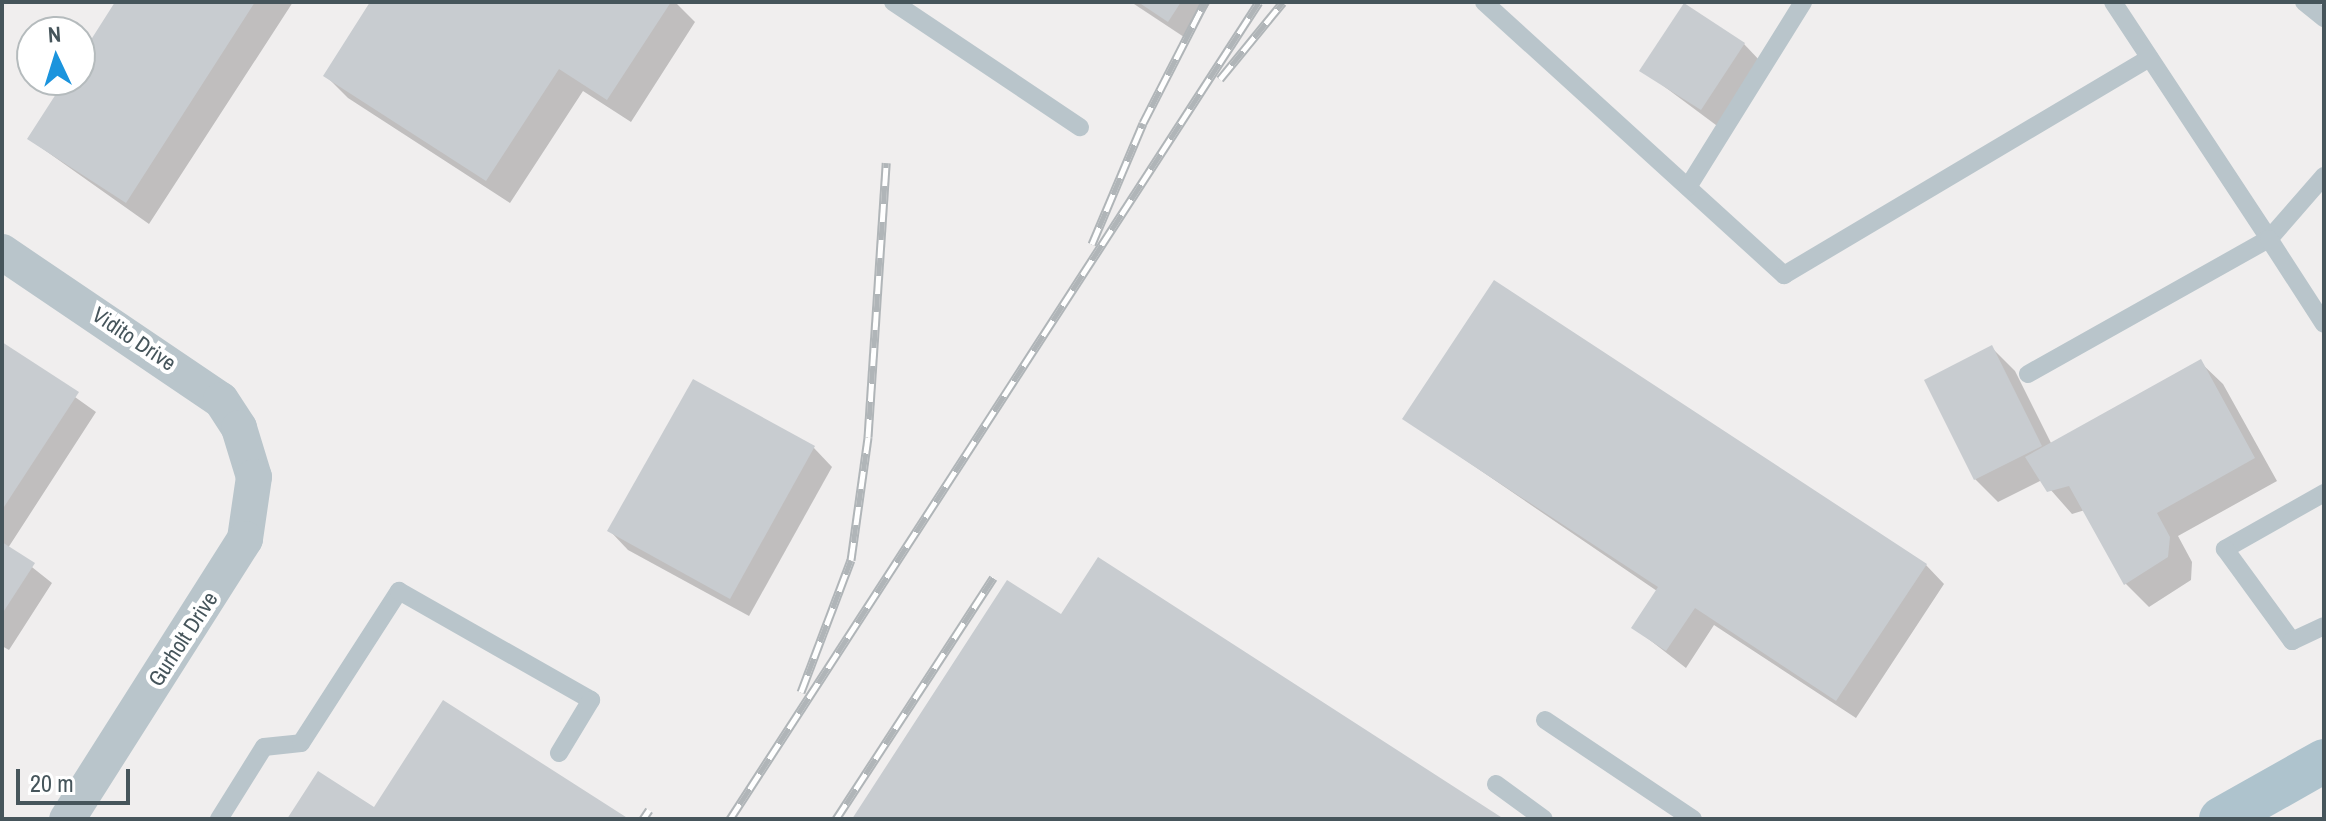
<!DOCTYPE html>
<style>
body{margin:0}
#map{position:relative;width:2326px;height:821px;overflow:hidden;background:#f0eeee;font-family:"Archivo Narrow",sans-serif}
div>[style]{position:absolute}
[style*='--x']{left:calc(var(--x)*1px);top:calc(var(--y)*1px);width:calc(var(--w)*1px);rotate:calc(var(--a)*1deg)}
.shadow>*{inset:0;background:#0003}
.building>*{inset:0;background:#c8ccd0}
.lane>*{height:18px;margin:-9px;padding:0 9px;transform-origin:9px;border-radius:9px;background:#b9c5cb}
.street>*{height:36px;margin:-18px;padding:0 18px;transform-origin:18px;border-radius:18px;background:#b9c5cb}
.primary>*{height:44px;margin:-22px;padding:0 22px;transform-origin:22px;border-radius:22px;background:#aec3cd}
.rail>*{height:9px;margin-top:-4.5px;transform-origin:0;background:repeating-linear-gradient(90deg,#fff 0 18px,#b0b5b8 0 36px);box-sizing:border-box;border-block:2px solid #b0b5b8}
span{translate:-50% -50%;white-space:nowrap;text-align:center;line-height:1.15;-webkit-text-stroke:8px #fff;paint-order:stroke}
.street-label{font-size:22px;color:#46555b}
.frame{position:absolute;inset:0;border:4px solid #46555b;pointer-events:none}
.north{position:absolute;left:16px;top:16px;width:80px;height:80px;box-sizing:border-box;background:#fff;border:2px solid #b5bbbd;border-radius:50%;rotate:356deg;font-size:22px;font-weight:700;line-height:32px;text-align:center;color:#46555b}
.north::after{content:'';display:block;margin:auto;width:28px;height:36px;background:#1b94dd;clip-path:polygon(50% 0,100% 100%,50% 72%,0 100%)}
.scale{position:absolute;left:16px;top:769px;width:114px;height:36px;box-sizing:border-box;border:4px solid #46555b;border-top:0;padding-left:10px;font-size:24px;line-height:28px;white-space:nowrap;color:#46555b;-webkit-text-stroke:6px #fff;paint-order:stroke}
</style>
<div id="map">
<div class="shadow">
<i style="clip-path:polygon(118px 2px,293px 2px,149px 224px,29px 139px,67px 80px,80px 80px,80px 60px)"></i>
<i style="clip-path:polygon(373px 2px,675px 2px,695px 22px,631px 122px,583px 91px,510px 203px,348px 98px,325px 75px)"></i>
<i style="clip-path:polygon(1131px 2px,1211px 2px,1187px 39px)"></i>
<i style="clip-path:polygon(1744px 44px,1762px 63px,1720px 128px,1642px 70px)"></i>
<i style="clip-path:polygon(2px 345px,96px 412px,8px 548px,52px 583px,9px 650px,2px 646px)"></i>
<i style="clip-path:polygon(1992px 348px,2015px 371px,2052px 445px,2200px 362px,2223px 384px,2277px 481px,2178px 536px,2192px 562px,2191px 580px,2149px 607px,2126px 584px,2085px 510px,2072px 514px,2042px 480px,1998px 502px,1975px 479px)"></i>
<i style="clip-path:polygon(693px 381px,814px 448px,832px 467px,749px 616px,628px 550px,610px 531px)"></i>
<i style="clip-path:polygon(1405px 419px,1926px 565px,1944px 584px,1856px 718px,1714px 625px,1686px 668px,1633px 627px,1657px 591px)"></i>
</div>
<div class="building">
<i style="clip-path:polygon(115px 2px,255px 2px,126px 203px,27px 139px,65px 80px,80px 80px,80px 57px)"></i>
<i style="clip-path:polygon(370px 2px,671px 2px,607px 100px,559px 69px,486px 181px,323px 76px)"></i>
<i style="clip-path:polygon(1138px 2px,1181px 2px,1168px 22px)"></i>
<i style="clip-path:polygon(1684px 3px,1745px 43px,1701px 110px,1639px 71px)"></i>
<i style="clip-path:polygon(1494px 280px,1927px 564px,1836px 701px,1695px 608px,1666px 651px,1631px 628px,1658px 587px,1402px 419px)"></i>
<i style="clip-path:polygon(2px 342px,79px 392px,2px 510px)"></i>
<i style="clip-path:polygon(1992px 345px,2042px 446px,1974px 480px,1924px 380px)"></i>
<i style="clip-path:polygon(2201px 359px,2255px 458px,2157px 513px,2170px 537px,2168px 557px,2124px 585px,2069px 486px,2047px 492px,2025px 457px)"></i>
<i style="clip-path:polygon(693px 379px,815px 446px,730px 599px,607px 531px)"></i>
<i style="clip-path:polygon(2px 542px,35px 563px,2px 614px)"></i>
<i style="clip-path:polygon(1098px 557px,1504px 819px,852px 819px,1007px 580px,1061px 614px)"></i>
<i style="clip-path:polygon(443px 700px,629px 819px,287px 819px,318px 771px,374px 807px)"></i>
</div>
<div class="lane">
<i style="--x:893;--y:2;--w:225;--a:33.8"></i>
<i style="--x:1484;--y:2;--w:406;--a:42.3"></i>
<i style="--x:1784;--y:275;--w:425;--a:-30.7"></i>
<i style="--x:2113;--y:2;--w:284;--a:56.6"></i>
<i style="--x:2269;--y:239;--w:84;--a:-48.9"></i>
<i style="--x:2304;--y:2;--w:26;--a:39"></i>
<i style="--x:1688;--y:187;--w:218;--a:-58.1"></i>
<i style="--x:2028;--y:374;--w:276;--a:-29.3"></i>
<i style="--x:2269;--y:239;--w:101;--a:57.1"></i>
<i style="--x:2324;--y:493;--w:114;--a:150.5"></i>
<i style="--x:2225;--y:549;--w:114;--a:53.9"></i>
<i style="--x:2292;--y:641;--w:35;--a:-25"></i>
<i style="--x:1545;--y:720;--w:178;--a:33.8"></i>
<i style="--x:1496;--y:784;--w:59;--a:36.1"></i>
<i style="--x:219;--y:819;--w:85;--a:-58"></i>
<i style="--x:264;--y:747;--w:37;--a:-6"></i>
<i style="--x:301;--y:743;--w:181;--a:-57.2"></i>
<i style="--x:399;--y:591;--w:221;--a:29.6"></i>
<i style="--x:591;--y:700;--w:62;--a:121.1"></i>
</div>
<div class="street">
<i style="--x:2;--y:252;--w:264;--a:34.1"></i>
<i style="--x:221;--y:400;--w:33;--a:57"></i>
<i style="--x:239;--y:428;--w:51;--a:73"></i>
<i style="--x:254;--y:477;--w:63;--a:98.3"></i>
<i style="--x:245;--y:539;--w:332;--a:122.4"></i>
</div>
<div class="primary">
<i style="--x:2221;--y:819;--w:118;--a:-29.4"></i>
</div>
<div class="rail">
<i style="--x:1220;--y:79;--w:99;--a:-50.7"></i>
<i style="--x:1092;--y:244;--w:131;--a:-67.1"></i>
<i style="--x:1143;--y:123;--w:136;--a:-62.9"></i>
<i style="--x:801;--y:692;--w:141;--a:-69.3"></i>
<i style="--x:851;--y:560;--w:124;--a:-82.1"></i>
<i style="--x:868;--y:437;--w:275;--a:-86.2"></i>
<i style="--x:643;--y:819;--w:11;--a:-56"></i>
<i style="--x:730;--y:819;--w:973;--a:-57.08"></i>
<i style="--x:836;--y:819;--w:288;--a:-56.9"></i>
</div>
<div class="street-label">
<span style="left:134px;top:339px;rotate:34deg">Vidito Drive</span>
<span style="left:183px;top:639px;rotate:-57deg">Gurholt Drive</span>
</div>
<div class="frame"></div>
<div class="north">N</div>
<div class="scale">20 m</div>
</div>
